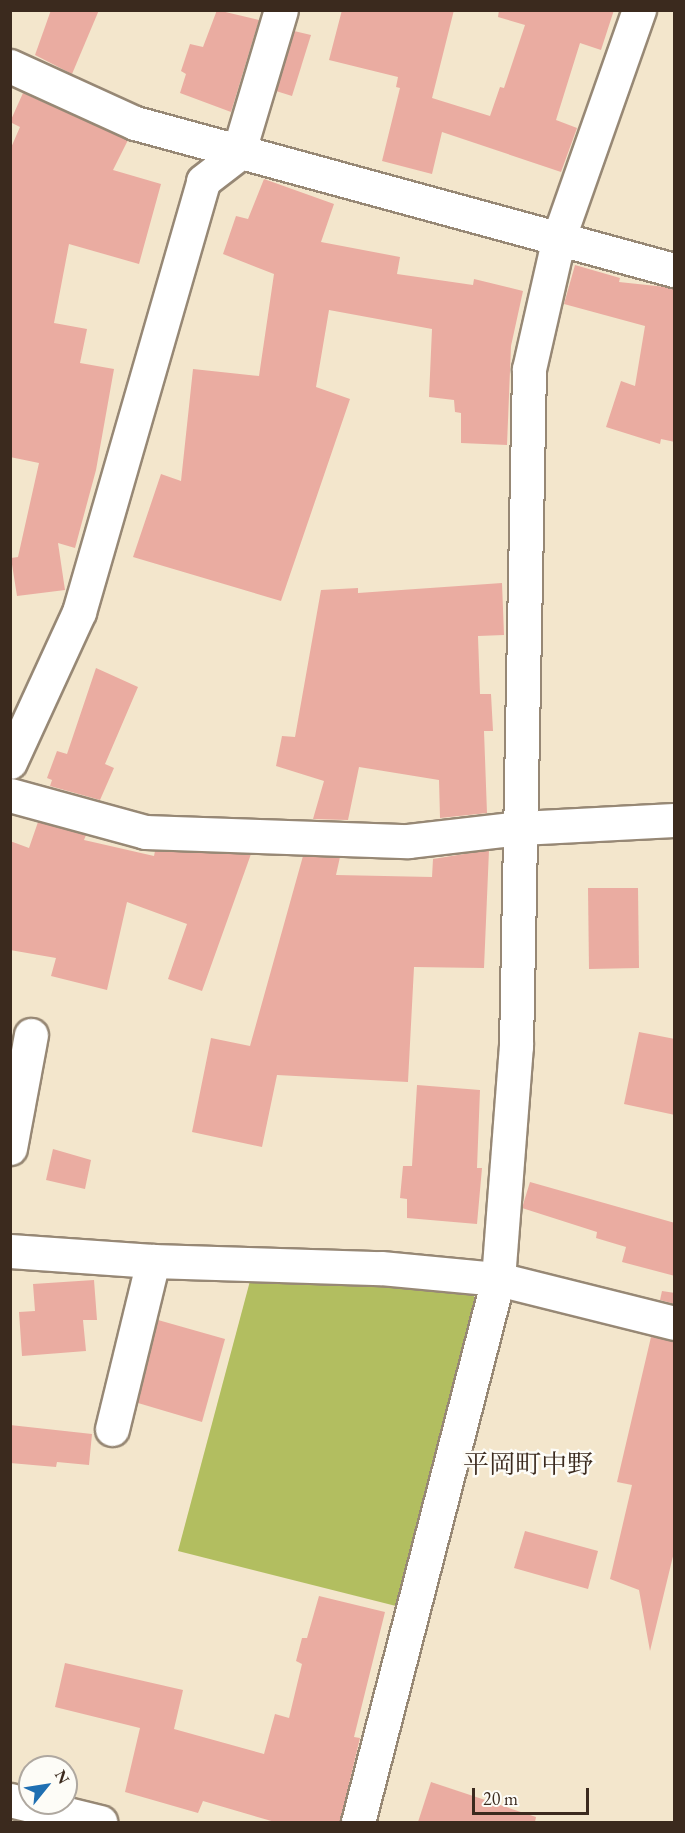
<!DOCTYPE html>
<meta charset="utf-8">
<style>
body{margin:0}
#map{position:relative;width:685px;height:1833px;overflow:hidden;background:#f3e6cc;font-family:"EB Garamond","Noto Serif JP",serif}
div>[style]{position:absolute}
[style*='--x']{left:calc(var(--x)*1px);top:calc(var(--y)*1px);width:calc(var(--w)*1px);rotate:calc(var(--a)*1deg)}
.green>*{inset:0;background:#b2be60}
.building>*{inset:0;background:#eaaca1}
.roads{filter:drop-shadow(2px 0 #978875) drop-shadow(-2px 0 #978875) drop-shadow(0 2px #978875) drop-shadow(0 -2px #978875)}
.minor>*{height:33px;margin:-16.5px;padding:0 16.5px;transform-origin:16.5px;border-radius:16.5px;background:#fff}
span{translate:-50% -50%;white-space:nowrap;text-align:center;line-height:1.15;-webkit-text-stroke:5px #fdfcf7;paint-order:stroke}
.quarter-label{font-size:26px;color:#3b2a1e}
.frame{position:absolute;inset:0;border:12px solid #3b2a1e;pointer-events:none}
.north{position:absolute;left:18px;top:1755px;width:60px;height:60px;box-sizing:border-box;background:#fdfcf7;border:2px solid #afa8a0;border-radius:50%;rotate:60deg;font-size:16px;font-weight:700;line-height:24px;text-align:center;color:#3b2a1e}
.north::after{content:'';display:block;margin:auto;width:21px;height:27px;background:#1f6fb2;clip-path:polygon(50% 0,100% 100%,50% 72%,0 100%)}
.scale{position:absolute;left:472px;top:1788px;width:117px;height:27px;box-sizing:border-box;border:3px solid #3b2a1e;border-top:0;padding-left:8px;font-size:18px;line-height:21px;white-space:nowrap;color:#3b2a1e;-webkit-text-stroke:4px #fdfcf7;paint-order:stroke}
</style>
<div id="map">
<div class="green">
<i style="clip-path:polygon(250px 1281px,467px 1288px,477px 1300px,396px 1606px,178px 1551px)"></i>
</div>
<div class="building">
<i style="clip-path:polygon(51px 10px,99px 10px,72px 74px,35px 55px)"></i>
<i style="clip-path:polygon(217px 10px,259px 20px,231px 112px,180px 93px,186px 74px,181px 71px,190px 44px,203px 47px)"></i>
<i style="clip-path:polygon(342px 10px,454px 10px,432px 98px,490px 116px,500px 87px,504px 88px,525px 25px,498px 17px,499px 10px,614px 10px,601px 50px,580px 43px,556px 120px,577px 128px,561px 172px,442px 132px,432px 174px,382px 161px,400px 88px,396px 87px,398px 77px,329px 60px)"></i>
<i style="clip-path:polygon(294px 31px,311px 35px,292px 96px,276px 91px)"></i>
<i style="clip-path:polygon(23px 93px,128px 140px,113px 170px,161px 184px,139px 264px,69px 244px,54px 323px,87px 329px,80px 363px,114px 369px,96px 470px,75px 548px,58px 543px,65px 590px,17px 596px,11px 558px,18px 557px,39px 463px,10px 457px,10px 150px,20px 127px,10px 122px)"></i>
<i style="clip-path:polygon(264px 179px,334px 204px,321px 242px,400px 257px,397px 274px,473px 285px,474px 279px,523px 291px,511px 346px,507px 445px,461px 443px,461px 413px,455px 412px,454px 400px,429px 397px,432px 329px,329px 310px,316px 387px,350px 399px,281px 601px,133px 557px,161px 474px,181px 481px,193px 369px,259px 376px,274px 274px,223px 254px,236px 216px,248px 219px)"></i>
<i style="clip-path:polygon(575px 265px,620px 278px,619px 282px,675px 288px,675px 442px,661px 439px,660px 444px,606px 427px,621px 381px,635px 386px,645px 326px,564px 304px)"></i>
<i style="clip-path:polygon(502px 583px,504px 635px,478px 636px,480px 694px,491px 694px,493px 731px,484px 731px,487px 813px,440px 818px,439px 780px,359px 767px,348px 820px,313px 819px,324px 781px,276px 766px,282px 736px,295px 737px,321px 590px,358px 588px,358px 593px)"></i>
<i style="clip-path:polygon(96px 668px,138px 687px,105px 764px,114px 768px,100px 800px,50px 786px,52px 780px,47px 778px,57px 751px,67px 754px)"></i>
<i style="clip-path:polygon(38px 822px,86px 835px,84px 840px,154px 856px,155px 851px,251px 854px,202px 991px,168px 979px,187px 924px,127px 902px,107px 990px,51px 976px,56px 958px,10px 950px,10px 841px,29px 848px)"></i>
<i style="clip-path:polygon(489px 850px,484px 968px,414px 967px,408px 1082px,277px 1075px,262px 1147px,192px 1132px,211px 1038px,250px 1046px,303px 856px,340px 857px,336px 875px,432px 877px,433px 859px)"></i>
<i style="clip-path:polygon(588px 888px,638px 888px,639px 968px,589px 969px)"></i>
<i style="clip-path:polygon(639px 1032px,675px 1039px,675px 1115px,624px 1104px)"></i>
<i style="clip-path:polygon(417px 1085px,480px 1090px,477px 1168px,482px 1168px,477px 1224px,407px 1218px,407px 1199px,400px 1198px,403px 1166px,412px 1166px)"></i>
<i style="clip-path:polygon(53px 1149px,91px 1160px,85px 1189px,46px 1180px)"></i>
<i style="clip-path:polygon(530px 1182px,675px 1223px,675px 1276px,622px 1262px,626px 1247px,596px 1238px,597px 1232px,522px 1208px)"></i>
<i style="clip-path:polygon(94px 1280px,97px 1320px,83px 1320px,86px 1351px,22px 1356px,19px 1312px,35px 1311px,33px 1284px)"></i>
<i style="clip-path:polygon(662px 1291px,675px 1293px,675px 1304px,660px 1300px)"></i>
<i style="clip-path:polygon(158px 1320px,225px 1339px,202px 1422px,138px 1403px)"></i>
<i style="clip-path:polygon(651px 1337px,675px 1341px,675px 1548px,650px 1651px,639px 1590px,610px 1579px,632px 1485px,617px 1482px)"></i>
<i style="clip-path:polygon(10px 1425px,92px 1434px,89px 1465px,57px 1462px,56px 1467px,10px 1463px)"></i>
<i style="clip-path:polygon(525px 1531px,598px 1551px,588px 1589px,514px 1568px)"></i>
<i style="clip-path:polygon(319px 1596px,385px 1612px,354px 1737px,360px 1738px,340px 1822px,275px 1822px,203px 1801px,198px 1813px,125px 1792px,140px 1728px,55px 1707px,65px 1663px,183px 1690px,174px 1729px,264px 1754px,275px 1714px,289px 1718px,302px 1664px,296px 1661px,302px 1638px,307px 1638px)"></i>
<i style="clip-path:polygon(431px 1782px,536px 1817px,535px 1822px,418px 1822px)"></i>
</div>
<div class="roads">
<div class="minor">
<i style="--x:10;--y:66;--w:137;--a:24.5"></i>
<i style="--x:135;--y:123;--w:559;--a:15.26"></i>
<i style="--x:10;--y:762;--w:165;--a:-65.3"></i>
<i style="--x:79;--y:612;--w:448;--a:-73.9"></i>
<i style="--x:203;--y:181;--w:44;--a:-37.6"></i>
<i style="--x:238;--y:154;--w:150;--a:-73.4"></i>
<i style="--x:10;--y:795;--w:140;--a:15.3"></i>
<i style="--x:145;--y:832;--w:263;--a:2"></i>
<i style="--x:408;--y:841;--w:113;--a:-6.6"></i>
<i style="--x:520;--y:828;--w:154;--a:-3"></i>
<i style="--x:10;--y:1148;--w:115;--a:-79.5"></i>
<i style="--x:10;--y:1251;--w:143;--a:4"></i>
<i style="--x:153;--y:1261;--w:228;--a:1.8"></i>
<i style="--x:381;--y:1268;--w:118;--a:5.4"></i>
<i style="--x:498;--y:1279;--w:181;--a:14"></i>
<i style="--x:112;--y:1429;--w:173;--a:-76.3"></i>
<i style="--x:10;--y:1800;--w:93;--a:13.7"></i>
<i style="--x:358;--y:1822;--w:561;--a:-75.54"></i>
<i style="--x:498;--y:1279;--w:234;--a:-85.6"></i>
<i style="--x:516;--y:1046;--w:677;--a:-88.9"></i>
<i style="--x:529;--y:369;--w:135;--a:-77.2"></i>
<i style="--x:559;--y:237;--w:241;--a:-70.6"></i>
</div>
</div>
<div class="quarter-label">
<span style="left:528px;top:1465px">平岡町中野</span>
</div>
<div class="frame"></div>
<div class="north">N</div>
<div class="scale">20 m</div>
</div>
